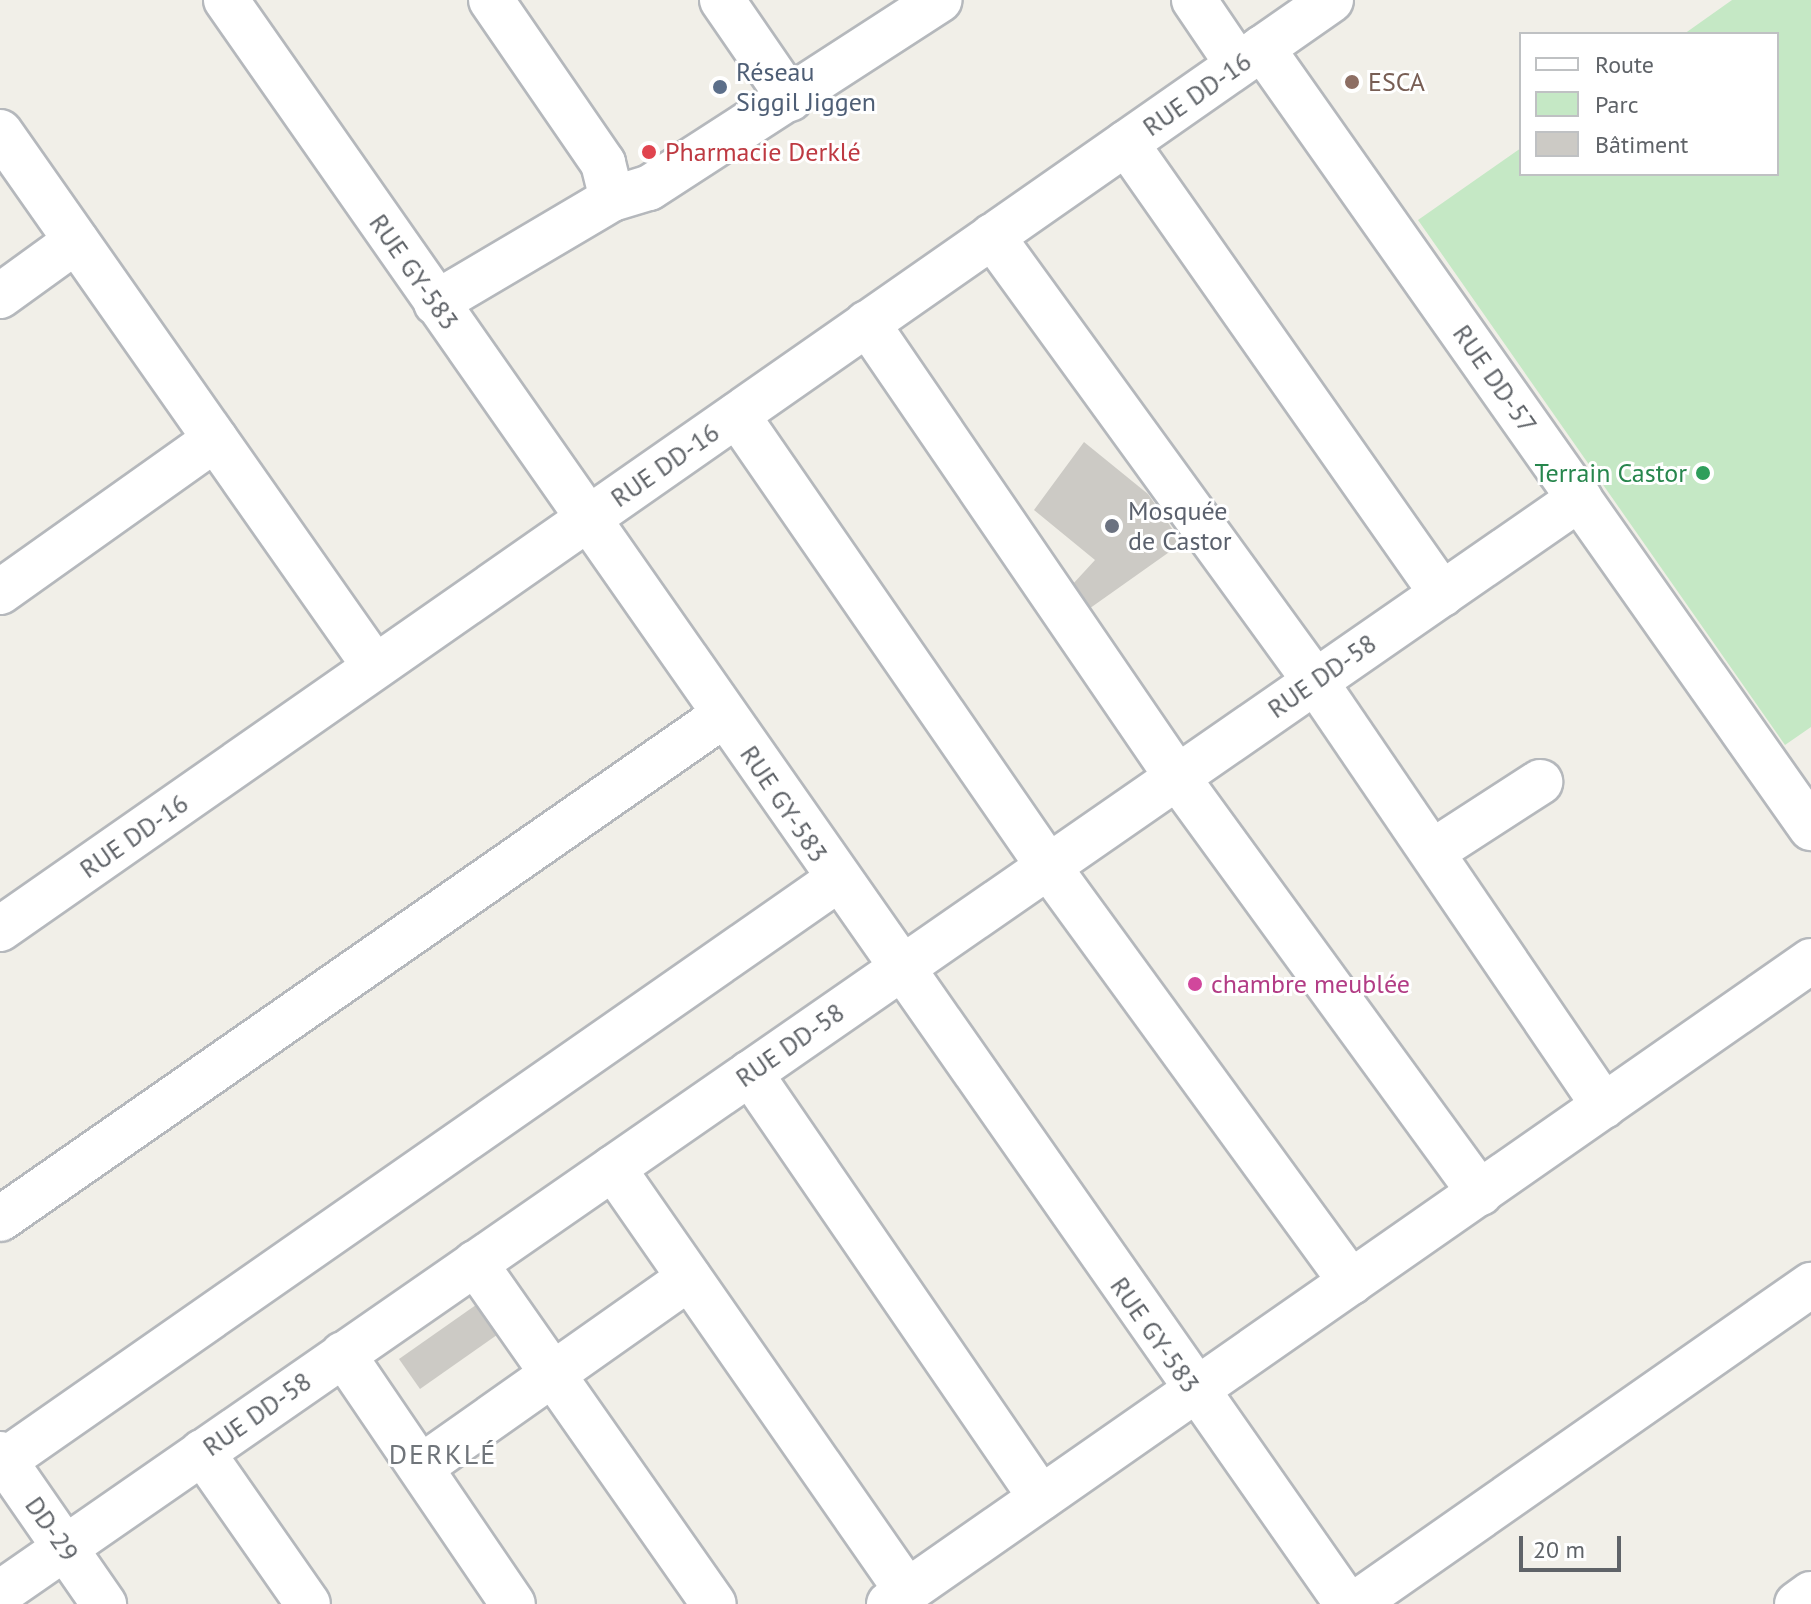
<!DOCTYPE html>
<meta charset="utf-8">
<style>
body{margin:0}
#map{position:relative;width:1811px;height:1604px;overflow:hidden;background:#f1efe8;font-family:"PT Sans",sans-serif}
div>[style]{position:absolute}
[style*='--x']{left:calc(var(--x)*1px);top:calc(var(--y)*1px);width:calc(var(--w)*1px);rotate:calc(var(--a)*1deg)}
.green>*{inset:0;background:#c5e8c5}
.building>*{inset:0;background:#cccac5}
.roads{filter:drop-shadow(2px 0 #b5b8bc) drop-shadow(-2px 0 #b5b8bc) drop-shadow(0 2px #b5b8bc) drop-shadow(0 -2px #b5b8bc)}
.minor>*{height:44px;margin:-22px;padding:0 22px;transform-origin:22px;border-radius:22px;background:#fff}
.dots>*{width:22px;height:22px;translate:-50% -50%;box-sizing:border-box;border:4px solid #fff;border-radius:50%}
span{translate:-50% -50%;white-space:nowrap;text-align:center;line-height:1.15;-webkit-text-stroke:6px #fff;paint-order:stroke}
.service-label{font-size:26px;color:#4e5e75}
.left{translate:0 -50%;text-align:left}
.education-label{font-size:26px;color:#785e54}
.street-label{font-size:26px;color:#5f6368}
.health-label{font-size:26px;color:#be3a42}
.leisure-label{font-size:26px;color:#27864d}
.right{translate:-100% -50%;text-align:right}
.worship-label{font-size:26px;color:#5b616d}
.hotel-label{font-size:26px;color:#b23c85}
.neighbourhood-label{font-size:28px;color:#70757a;letter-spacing:2px}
.legend{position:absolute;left:1519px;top:32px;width:260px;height:144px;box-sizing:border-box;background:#fff;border:2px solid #bfc1c3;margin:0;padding:10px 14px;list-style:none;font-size:24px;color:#5f6368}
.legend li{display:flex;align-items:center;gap:16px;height:40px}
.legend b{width:40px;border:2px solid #bfc1c3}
.scale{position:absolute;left:1519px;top:1536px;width:102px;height:36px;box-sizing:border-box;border:4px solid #5f6368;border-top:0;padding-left:10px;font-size:24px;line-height:28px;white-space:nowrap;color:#5f6368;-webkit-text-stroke:6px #fff;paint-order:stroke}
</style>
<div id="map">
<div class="green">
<i style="clip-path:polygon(1732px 0,1811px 0,1811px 727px,1785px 745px,1418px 220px,1521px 148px,1521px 174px,1777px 174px,1777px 34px,1684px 34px)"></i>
</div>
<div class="building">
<i style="clip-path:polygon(1084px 442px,1148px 494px,1182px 543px,1086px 611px,1072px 585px,1095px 560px,1034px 510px)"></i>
<i style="clip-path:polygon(483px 1300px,504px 1330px,420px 1389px,399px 1359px)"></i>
</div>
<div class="roads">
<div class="minor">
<i style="--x:226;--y:0;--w:1957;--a:55.05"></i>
<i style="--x:491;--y:0;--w:198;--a:55.5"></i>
<i style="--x:603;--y:163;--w:37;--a:76"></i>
<i style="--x:722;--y:0;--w:120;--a:55.5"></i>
<i style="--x:1194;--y:0;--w:78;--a:55.9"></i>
<i style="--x:1262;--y:48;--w:954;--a:54.86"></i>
<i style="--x:0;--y:132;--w:653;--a:54.97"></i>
<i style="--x:1126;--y:143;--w:551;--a:54.98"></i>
<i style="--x:992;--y:236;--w:550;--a:54.03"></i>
<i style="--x:1315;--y:681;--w:514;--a:55.78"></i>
<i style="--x:0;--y:296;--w:94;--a:-35.9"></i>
<i style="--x:436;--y:303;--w:204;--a:-30.6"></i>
<i style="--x:612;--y:199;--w:39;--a:-17"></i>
<i style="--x:649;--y:188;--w:346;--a:-32.9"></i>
<i style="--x:867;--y:323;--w:550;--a:55.67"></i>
<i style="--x:1177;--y:777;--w:515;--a:53.93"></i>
<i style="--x:737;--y:415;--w:548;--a:55.41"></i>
<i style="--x:1048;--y:866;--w:515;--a:53.93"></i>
<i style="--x:0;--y:592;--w:264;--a:-35.4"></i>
<i style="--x:1432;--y:852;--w:129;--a:-32.9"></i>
<i style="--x:0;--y:929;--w:1623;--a:-34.91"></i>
<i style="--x:750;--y:1073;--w:515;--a:55.6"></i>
<i style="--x:613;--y:1168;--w:515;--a:55.2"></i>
<i style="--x:0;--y:1219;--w:882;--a:-34.84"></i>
<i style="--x:475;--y:1263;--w:416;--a:55"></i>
<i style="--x:343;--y:1354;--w:302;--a:55.8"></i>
<i style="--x:202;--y:1452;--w:185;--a:55.1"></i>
<i style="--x:0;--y:1454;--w:183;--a:55.3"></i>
<i style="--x:4;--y:1461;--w:1016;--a:-34.89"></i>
<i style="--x:421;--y:1467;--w:328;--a:-35.2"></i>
<i style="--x:0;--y:1593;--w:1922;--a:-34.72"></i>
<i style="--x:889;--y:1604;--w:1124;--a:-34.89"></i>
<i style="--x:1355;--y:1604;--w:557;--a:-34.98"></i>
<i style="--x:1797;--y:1604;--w:17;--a:-36"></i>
</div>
</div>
<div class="dots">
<i style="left:1352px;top:82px;background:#8d6e63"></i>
<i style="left:720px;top:87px;background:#5c6f8a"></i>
<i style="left:649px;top:152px;background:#e0444e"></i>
<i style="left:1703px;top:473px;background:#2e9e5b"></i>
<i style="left:1112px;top:526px;background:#6b7280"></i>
<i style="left:1195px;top:984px;background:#d1479c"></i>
</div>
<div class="service-label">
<span class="left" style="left:736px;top:87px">Réseau<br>Siggil Jiggen</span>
</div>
<div class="education-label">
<span class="left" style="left:1368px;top:82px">ESCA</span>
</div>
<div class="street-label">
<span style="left:1197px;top:94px;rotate:-35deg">RUE DD-16</span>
<span style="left:414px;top:272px;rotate:55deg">RUE GY-583</span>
<span style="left:1495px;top:379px;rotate:55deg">RUE DD-57</span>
<span style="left:665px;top:465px;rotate:-35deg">RUE DD-16</span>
<span style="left:1322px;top:676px;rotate:-35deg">RUE DD-58</span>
<span style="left:784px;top:804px;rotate:56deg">RUE GY-583</span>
<span style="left:134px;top:836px;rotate:-35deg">RUE DD-16</span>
<span style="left:790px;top:1045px;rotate:-35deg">RUE DD-58</span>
<span style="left:1155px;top:1335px;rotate:55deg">RUE GY-583</span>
<span style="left:257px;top:1414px;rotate:-35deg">RUE DD-58</span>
<span style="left:52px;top:1529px;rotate:55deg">DD-29</span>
</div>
<div class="health-label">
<span class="left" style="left:665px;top:152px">Pharmacie Derklé</span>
</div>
<div class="leisure-label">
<span class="right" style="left:1687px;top:473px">Terrain Castor</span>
</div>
<div class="worship-label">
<span class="left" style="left:1128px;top:526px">Mosquée<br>de Castor</span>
</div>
<div class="hotel-label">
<span class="left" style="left:1211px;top:984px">chambre meublée</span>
</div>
<div class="neighbourhood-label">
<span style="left:443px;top:1454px">DERKLÉ</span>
</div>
<ul class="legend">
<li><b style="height:10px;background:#fff"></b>Route</li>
<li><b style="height:22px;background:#c5e8c5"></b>Parc</li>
<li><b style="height:22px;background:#cccac5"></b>Bâtiment</li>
</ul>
<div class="scale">20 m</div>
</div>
